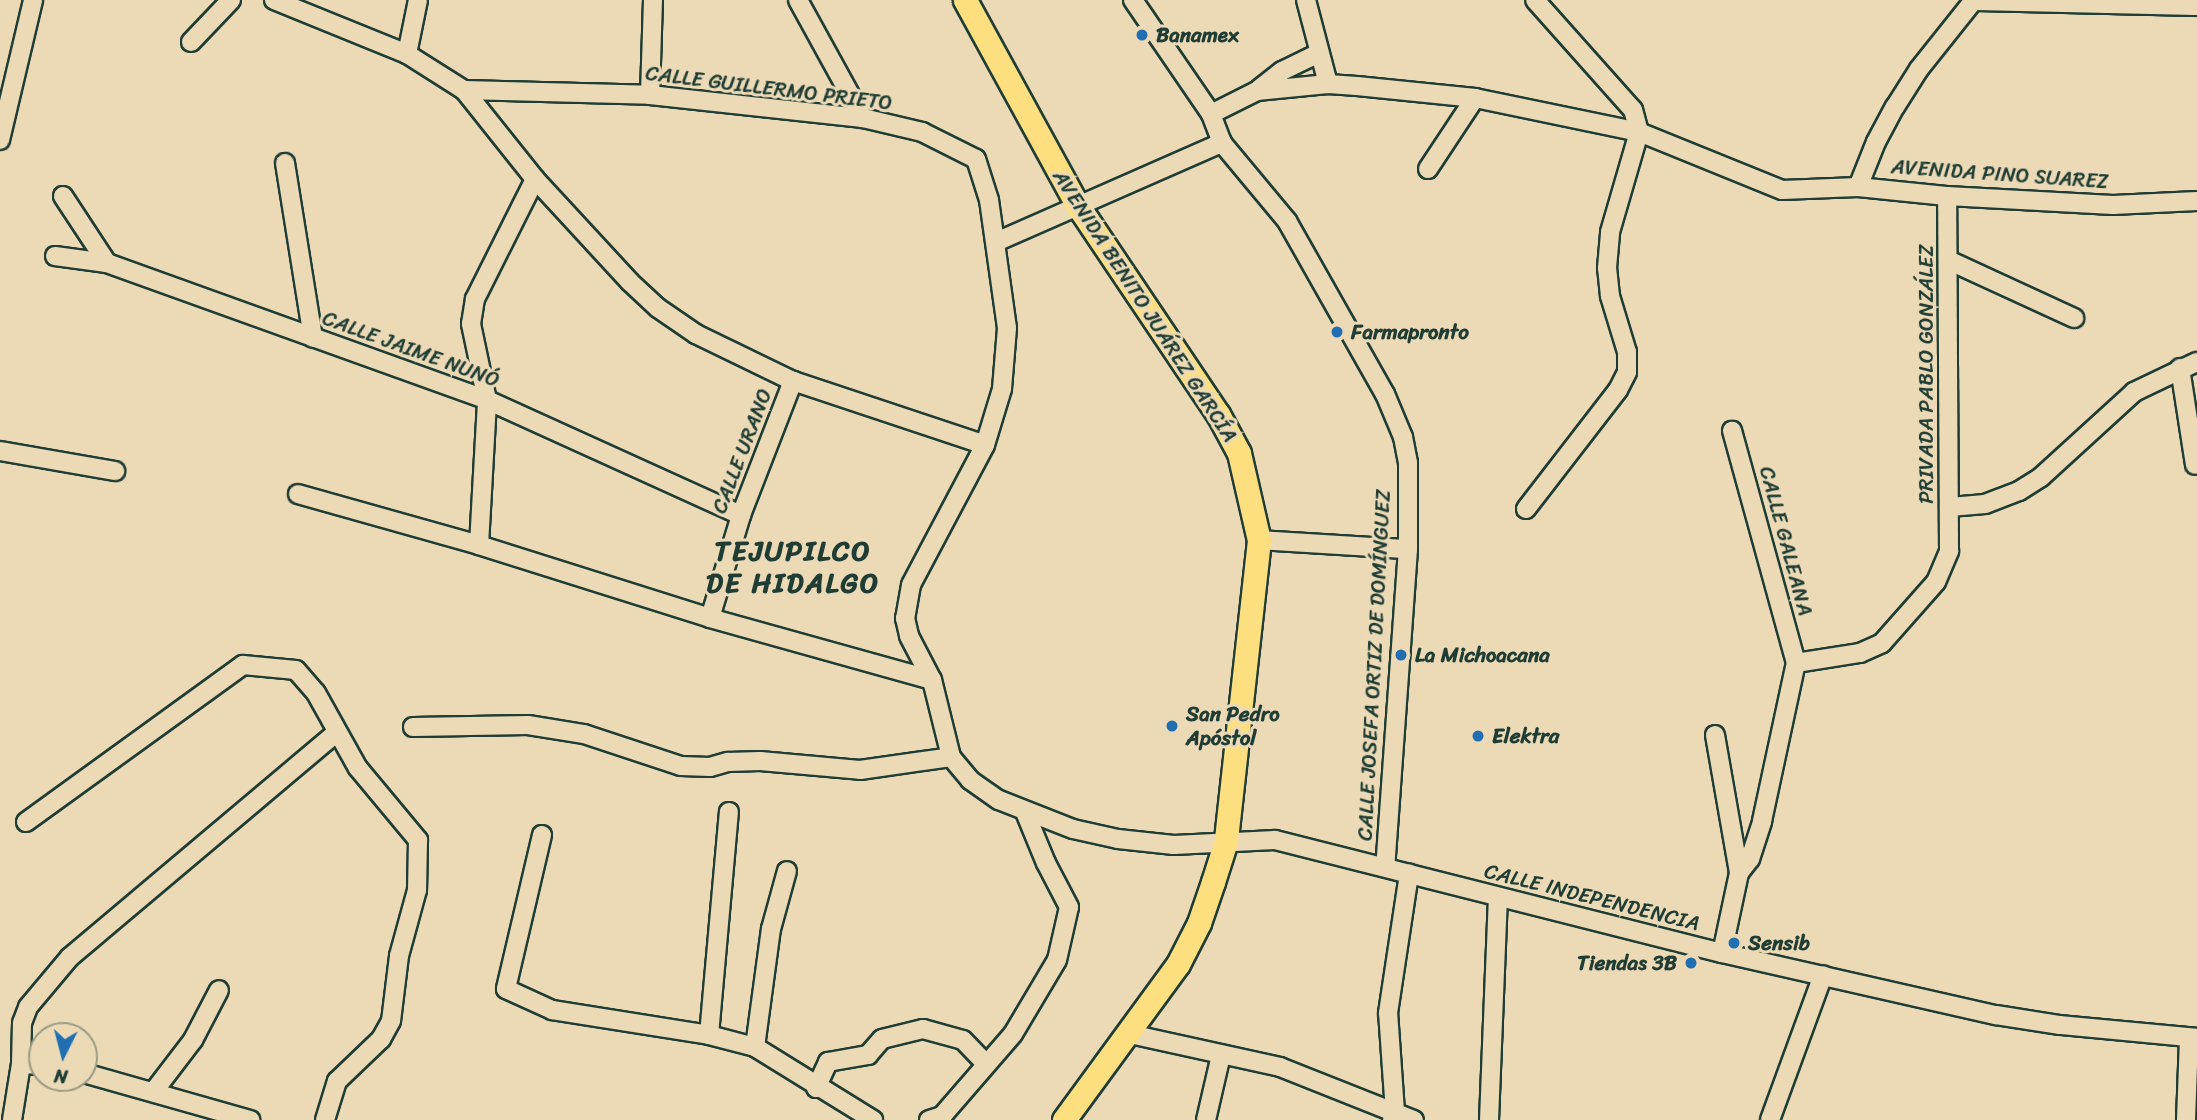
<!DOCTYPE html>
<meta charset="utf-8">
<style>
body{margin:0}
#map{position:relative;width:2197px;height:1120px;overflow:hidden;background:#ecdab7;font-family:Sriracha,sans-serif}
div>[style]{position:absolute}
[style*='--x']{left:calc(var(--x)*1px);top:calc(var(--y)*1px);width:calc(var(--w)*1px);rotate:calc(var(--a)*1deg)}
.roads{filter:drop-shadow(2px 0 #1f3d34) drop-shadow(-2px 0 #1f3d34) drop-shadow(0 2px #1f3d34) drop-shadow(0 -2px #1f3d34)}
.minor>*{height:18px;margin:-9px;padding:0 9px;transform-origin:9px;border-radius:9px;background:#ecdab7}
.major>*{height:23px;margin:-11.5px;padding:0 11.5px;transform-origin:11.5px;border-radius:11.5px;background:#fedf80}
.dots>*{width:19px;height:19px;translate:-50% -50%;box-sizing:border-box;border:4px solid #ecdab7;border-radius:50%}
span{translate:-50% -50%;white-space:nowrap;text-align:center;line-height:1.15;-webkit-text-stroke:6px #ecdab7;paint-order:stroke}
.poi-label{font-size:21px;color:#1f3d34;font-weight:700}
.left{translate:0 -50%;text-align:left}
.right{translate:-100% -50%;text-align:right}
.street-label{font-size:21px;color:#1f3d34}
.district-label{font-size:28px;color:#1f3d34;font-weight:700;letter-spacing:2px}
.north{position:absolute;left:28px;top:1022px;width:70px;height:70px;box-sizing:border-box;background:#ecdab7;border:2px solid #9a9b83;border-radius:50%;rotate:186deg;font-size:19px;font-weight:700;line-height:28px;text-align:center;color:#1f3d34}
.north::after{content:'';display:block;margin:auto;width:24px;height:32px;background:#1f6fb2;clip-path:polygon(50% 0,100% 100%,50% 72%,0 100%)}
</style>
<div id="map">
<div class="roads">
<div class="minor">
<i style="--x:274;--y:0;--w:144;--a:22.1"></i>
<i style="--x:407;--y:54;--w:67;--a:32.3"></i>
<i style="--x:464;--y:90;--w:114;--a:51.4"></i>
<i style="--x:535;--y:179;--w:140;--a:47.3"></i>
<i style="--x:630;--y:282;--w:38;--a:43"></i>
<i style="--x:658;--y:308;--w:46;--a:34.4"></i>
<i style="--x:696;--y:334;--w:108;--a:25.9"></i>
<i style="--x:793;--y:381;--w:202;--a:18.4"></i>
<i style="--x:798;--y:0;--w:135;--a:61.2"></i>
<i style="--x:1133;--y:0;--w:138;--a:55.6"></i>
<i style="--x:1211;--y:114;--w:31;--a:69"></i>
<i style="--x:1222;--y:143;--w:102;--a:50.2"></i>
<i style="--x:1287;--y:221;--w:199;--a:60.5"></i>
<i style="--x:1385;--y:394;--w:47;--a:67.3"></i>
<i style="--x:1403;--y:437;--w:26;--a:79"></i>
<i style="--x:1408;--y:463;--w:86;--a:90"></i>
<i style="--x:1408;--y:549;--w:319;--a:94.1"></i>
<i style="--x:1306;--y:0;--w:87;--a:75.3"></i>
<i style="--x:1974;--y:1;--w:223;--a:1.3"></i>
<i style="--x:191;--y:42;--w:58;--a:-46.4"></i>
<i style="--x:407;--y:54;--w:55;--a:-78.5"></i>
<i style="--x:1259;--y:89;--w:29;--a:-38"></i>
<i style="--x:1282;--y:71;--w:41;--a:-25.9"></i>
<i style="--x:464;--y:90;--w:186;--a:1.5"></i>
<i style="--x:650;--y:95;--w:214;--a:6.2"></i>
<i style="--x:863;--y:118;--w:61;--a:13.3"></i>
<i style="--x:922;--y:132;--w:60;--a:26.6"></i>
<i style="--x:976;--y:159;--w:43;--a:72.4"></i>
<i style="--x:989;--y:200;--w:129;--a:82"></i>
<i style="--x:1007;--y:328;--w:61;--a:94.7"></i>
<i style="--x:1002;--y:389;--w:59;--a:106.9"></i>
<i style="--x:985;--y:445;--w:158;--a:117.9"></i>
<i style="--x:911;--y:585;--w:34;--a:100"></i>
<i style="--x:905;--y:618;--w:18;--a:77"></i>
<i style="--x:909;--y:636;--w:50;--a:62.4"></i>
<i style="--x:932;--y:680;--w:79;--a:76.1"></i>
<i style="--x:951;--y:757;--w:30;--a:50"></i>
<i style="--x:970;--y:780;--w:35;--a:35"></i>
<i style="--x:999;--y:800;--w:79;--a:21.4"></i>
<i style="--x:1073;--y:829;--w:46;--a:12.5"></i>
<i style="--x:1118;--y:839;--w:56;--a:6.1"></i>
<i style="--x:1174;--y:845;--w:101;--a:-2.8"></i>
<i style="--x:1275;--y:840;--w:461;--a:14.2"></i>
<i style="--x:1722;--y:953;--w:281;--a:12.8"></i>
<i style="--x:1996;--y:1015;--w:65;--a:8.9"></i>
<i style="--x:2060;--y:1025;--w:138;--a:5.4"></i>
<i style="--x:650;--y:95;--w:95;--a:-88.2"></i>
<i style="--x:1211;--y:114;--w:51;--a:-26.6"></i>
<i style="--x:1257;--y:91;--w:71;--a:-5.6"></i>
<i style="--x:1328;--y:84;--w:29;--a:4"></i>
<i style="--x:1357;--y:86;--w:119;--a:5.8"></i>
<i style="--x:1475;--y:98;--w:167;--a:11.7"></i>
<i style="--x:1639;--y:132;--w:154;--a:22.1"></i>
<i style="--x:1782;--y:190;--w:76;--a:-2.3"></i>
<i style="--x:1858;--y:187;--w:89;--a:5.8"></i>
<i style="--x:1947;--y:196;--w:166;--a:3.1"></i>
<i style="--x:2113;--y:205;--w:84;--a:-2.7"></i>
<i style="--x:0;--y:140;--w:144;--a:-76.7"></i>
<i style="--x:285;--y:163;--w:177;--a:80.9"></i>
<i style="--x:1428;--y:169;--w:85;--a:-56.5"></i>
<i style="--x:1858;--y:187;--w:48;--a:-68.2"></i>
<i style="--x:1876;--y:142;--w:40;--a:-62"></i>
<i style="--x:1895;--y:107;--w:45;--a:-57.7"></i>
<i style="--x:1919;--y:69;--w:88;--a:-51.4"></i>
<i style="--x:63;--y:196;--w:80;--a:56.7"></i>
<i style="--x:996;--y:242;--w:247;--a:-23.7"></i>
<i style="--x:55;--y:256;--w:52;--a:7.7"></i>
<i style="--x:107;--y:263;--w:404;--a:19.8"></i>
<i style="--x:487;--y:400;--w:279;--a:24.4"></i>
<i style="--x:1948;--y:260;--w:139;--a:24.7"></i>
<i style="--x:2180;--y:368;--w:98;--a:81.2"></i>
<i style="--x:0;--y:451;--w:117;--a:9.9"></i>
<i style="--x:298;--y:494;--w:188;--a:15.7"></i>
<i style="--x:479;--y:545;--w:242;--a:17.5"></i>
<i style="--x:710;--y:618;--w:230;--a:15.6"></i>
<i style="--x:1950;--y:507;--w:35;--a:-5"></i>
<i style="--x:1985;--y:504;--w:36;--a:-21"></i>
<i style="--x:2019;--y:491;--w:26;--a:-32"></i>
<i style="--x:2041;--y:477;--w:126;--a:-42.4"></i>
<i style="--x:2134;--y:392;--w:70;--a:-25.5"></i>
<i style="--x:1526;--y:509;--w:150;--a:-52.3"></i>
<i style="--x:1618;--y:390;--w:20;--a:-63"></i>
<i style="--x:1627;--y:372;--w:20;--a:-90"></i>
<i style="--x:1627;--y:352;--w:59;--a:-106.9"></i>
<i style="--x:1610;--y:296;--w:28;--a:-96"></i>
<i style="--x:1607;--y:268;--w:36;--a:-85"></i>
<i style="--x:1610;--y:232;--w:104;--a:-73.8"></i>
<i style="--x:1639;--y:132;--w:23;--a:-105"></i>
<i style="--x:1633;--y:110;--w:147;--a:-131.7"></i>
<i style="--x:1259;--y:540;--w:149;--a:3.5"></i>
<i style="--x:479;--y:545;--w:145;--a:-86.8"></i>
<i style="--x:487;--y:400;--w:78;--a:-101.9"></i>
<i style="--x:471;--y:324;--w:25;--a:-81"></i>
<i style="--x:475;--y:299;--w:134;--a:-63.4"></i>
<i style="--x:710;--y:618;--w:108;--a:-73.2"></i>
<i style="--x:741;--y:515;--w:144;--a:-68.8"></i>
<i style="--x:1796;--y:663;--w:65;--a:-8.9"></i>
<i style="--x:1860;--y:653;--w:24;--a:-24"></i>
<i style="--x:1882;--y:643;--w:81;--a:-48.5"></i>
<i style="--x:1936;--y:582;--w:34;--a:-67"></i>
<i style="--x:1949;--y:551;--w:355;--a:-90.3"></i>
<i style="--x:413;--y:727;--w:115;--a:-1"></i>
<i style="--x:528;--y:725;--w:57;--a:9.1"></i>
<i style="--x:584;--y:734;--w:102;--a:18.3"></i>
<i style="--x:681;--y:766;--w:29;--a:2"></i>
<i style="--x:710;--y:767;--w:19;--a:-16"></i>
<i style="--x:728;--y:762;--w:32;--a:-2"></i>
<i style="--x:760;--y:761;--w:100;--a:5.1"></i>
<i style="--x:860;--y:770;--w:92;--a:-8.1"></i>
<i style="--x:1715;--y:735;--w:140;--a:80.1"></i>
<i style="--x:26;--y:822;--w:268;--a:-35.9"></i>
<i style="--x:243;--y:665;--w:53;--a:5.4"></i>
<i style="--x:296;--y:670;--w:30;--a:49"></i>
<i style="--x:316;--y:693;--w:86;--a:60.8"></i>
<i style="--x:358;--y:768;--w:94;--a:50.2"></i>
<i style="--x:418;--y:840;--w:50;--a:91.1"></i>
<i style="--x:417;--y:890;--w:68;--a:105.3"></i>
<i style="--x:399;--y:956;--w:65;--a:97"></i>
<i style="--x:391;--y:1021;--w:21;--a:119"></i>
<i style="--x:381;--y:1039;--w:61;--a:136.3"></i>
<i style="--x:337;--y:1081;--w:41;--a:107.1"></i>
<i style="--x:542;--y:835;--w:158;--a:103.2"></i>
<i style="--x:506;--y:989;--w:51;--a:24.5"></i>
<i style="--x:552;--y:1010;--w:159;--a:9"></i>
<i style="--x:709;--y:1035;--w:48;--a:14.6"></i>
<i style="--x:755;--y:1047;--w:139;--a:31.7"></i>
<i style="--x:1722;--y:953;--w:82;--a:-78"></i>
<i style="--x:1739;--y:873;--w:18;--a:-52"></i>
<i style="--x:1750;--y:859;--w:40;--a:-72"></i>
<i style="--x:1762;--y:821;--w:162;--a:-77.9"></i>
<i style="--x:1796;--y:663;--w:241;--a:-105.4"></i>
<i style="--x:1130;--y:1034;--w:154;--a:12.4"></i>
<i style="--x:1280;--y:1067;--w:144;--a:21.6"></i>
<i style="--x:709;--y:1035;--w:224;--a:-84.9"></i>
<i style="--x:755;--y:1047;--w:119;--a:-82.3"></i>
<i style="--x:771;--y:929;--w:60;--a:-74.6"></i>
<i style="--x:21;--y:1064;--w:21;--a:3"></i>
<i style="--x:84;--y:1073;--w:173;--a:15.8"></i>
<i style="--x:816;--y:1088;--w:29;--a:-65"></i>
<i style="--x:828;--y:1062;--w:41;--a:-9.9"></i>
<i style="--x:868;--y:1055;--w:21;--a:-49"></i>
<i style="--x:882;--y:1039;--w:42;--a:-13.7"></i>
<i style="--x:923;--y:1029;--w:41;--a:15.4"></i>
<i style="--x:963;--y:1040;--w:32;--a:46"></i>
<i style="--x:154;--y:1091;--w:64;--a:-52.6"></i>
<i style="--x:193;--y:1040;--w:56;--a:-62.5"></i>
<i style="--x:12;--y:1120;--w:57;--a:-80.9"></i>
<i style="--x:21;--y:1064;--w:41;--a:-88.6"></i>
<i style="--x:22;--y:1023;--w:17;--a:-69"></i>
<i style="--x:28;--y:1007;--w:65;--a:-50"></i>
<i style="--x:70;--y:957;--w:349;--a:-40.1"></i>
<i style="--x:929;--y:1120;--w:14;--a:-17"></i>
<i style="--x:942;--y:1116;--w:108;--a:-49.1"></i>
<i style="--x:1013;--y:1034;--w:86;--a:-59.3"></i>
<i style="--x:1057;--y:960;--w:54;--a:-77.2"></i>
<i style="--x:1069;--y:907;--w:50;--a:-117.6"></i>
<i style="--x:1046;--y:863;--w:55;--a:-112.4"></i>
<i style="--x:1206;--y:1120;--w:67;--a:-77"></i>
<i style="--x:1392;--y:1120;--w:9;--a:-69"></i>
<i style="--x:1395;--y:1112;--w:99;--a:-94"></i>
<i style="--x:1388;--y:1013;--w:141;--a:-81.4"></i>
<i style="--x:1489;--y:1120;--w:223;--a:-87.7"></i>
<i style="--x:1770;--y:1120;--w:154;--a:-69.9"></i>
<i style="--x:2186;--y:1120;--w:82;--a:-87.9"></i>
</div>
<div class="major">
<i style="--x:965;--y:0;--w:235;--a:61.3"></i>
<i style="--x:1078;--y:206;--w:251;--a:56.1"></i>
<i style="--x:1218;--y:414;--w:44;--a:61.7"></i>
<i style="--x:1239;--y:453;--w:89;--a:77.1"></i>
<i style="--x:1259;--y:540;--w:303;--a:96.3"></i>
<i style="--x:1226;--y:841;--w:43;--a:107.6"></i>
<i style="--x:1213;--y:882;--w:43;--a:108.9"></i>
<i style="--x:1199;--y:923;--w:46;--a:117.1"></i>
<i style="--x:1178;--y:964;--w:193;--a:126.2"></i>
</div>
</div>
<div class="dots">
<i style="left:1142px;top:35px;background:#1f6fb2"></i>
<i style="left:1337px;top:332px;background:#1f6fb2"></i>
<i style="left:1401px;top:655px;background:#1f6fb2"></i>
<i style="left:1172px;top:726px;background:#1f6fb2"></i>
<i style="left:1478px;top:736px;background:#1f6fb2"></i>
<i style="left:1734px;top:943px;background:#1f6fb2"></i>
<i style="left:1691px;top:963px;background:#1f6fb2"></i>
</div>
<div class="poi-label">
<span class="left" style="left:1156px;top:35px">Banamex</span>
<span class="left" style="left:1351px;top:332px">Farmapronto</span>
<span class="left" style="left:1415px;top:655px">La Michoacana</span>
<span class="left" style="left:1186px;top:726px">San Pedro<br>Apóstol</span>
<span class="left" style="left:1492px;top:736px">Elektra</span>
<span class="left" style="left:1748px;top:943px">Sensib</span>
<span class="right" style="left:1677px;top:963px">Tiendas 3B</span>
</div>
<div class="street-label">
<span style="left:769px;top:88px;rotate:7deg">CALLE GUILLERMO PRIETO</span>
<span style="left:2000px;top:174px;rotate:4deg">AVENIDA PINO SUAREZ</span>
<span style="left:1145px;top:306px;rotate:57deg">AVENIDA BENITO JUÁREZ GARCÍA</span>
<span style="left:411px;top:349px;rotate:20deg">CALLE JAIME NUNÓ</span>
<span style="left:1926px;top:374px;rotate:-90deg">PRIVADA PABLO GONZÁLEZ</span>
<span style="left:742px;top:451px;rotate:-69deg">CALLE URANO</span>
<span style="left:1786px;top:541px;rotate:75deg">CALLE GALEANA</span>
<span style="left:1374px;top:665px;rotate:-87deg">CALLE JOSEFA ORTIZ DE DOMÍNGUEZ</span>
<span style="left:1592px;top:897px;rotate:14deg">CALLE INDEPENDENCIA</span>
</div>
<div class="district-label">
<span style="left:793px;top:567px">TEJUPILCO<br>DE HIDALGO</span>
</div>
<div class="north">N</div>
</div>
